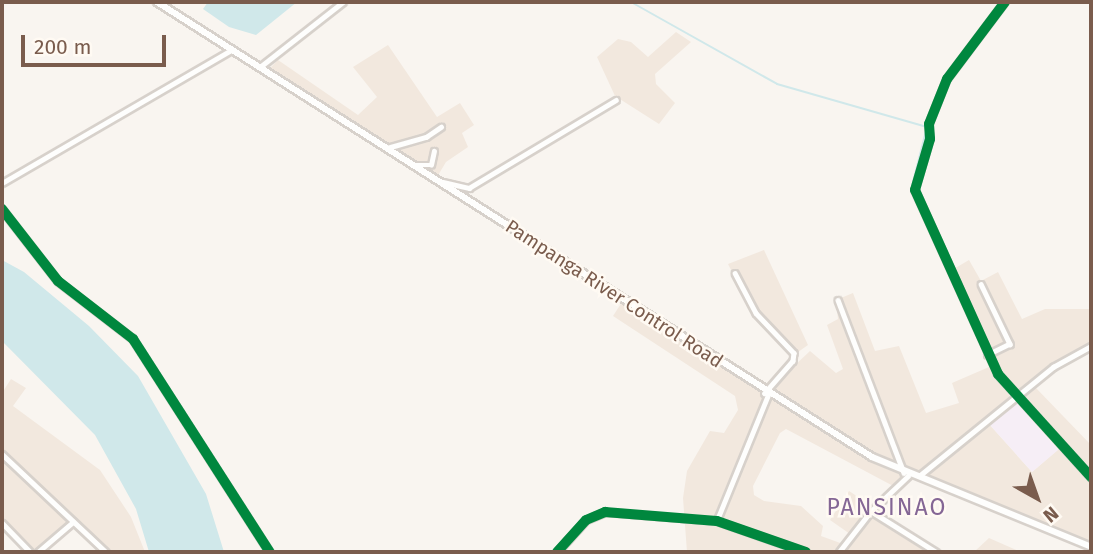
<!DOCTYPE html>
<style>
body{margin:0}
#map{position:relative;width:1093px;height:554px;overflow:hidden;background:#f9f5f0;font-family:"Fira Sans",sans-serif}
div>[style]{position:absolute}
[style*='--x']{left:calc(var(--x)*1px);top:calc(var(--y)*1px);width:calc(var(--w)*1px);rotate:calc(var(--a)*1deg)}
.residential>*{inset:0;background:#f2e8de}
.education>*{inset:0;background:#f6eef6}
.water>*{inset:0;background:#d0e8ea}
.stream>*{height:2px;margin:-1px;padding:0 1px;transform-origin:1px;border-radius:1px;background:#d0e8ea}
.roads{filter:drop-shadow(2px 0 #d7d1cb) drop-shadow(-2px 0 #d7d1cb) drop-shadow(0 2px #d7d1cb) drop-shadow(0 -2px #d7d1cb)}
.minor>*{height:4.5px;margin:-2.25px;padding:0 2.25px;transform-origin:2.25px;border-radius:2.25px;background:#fefefd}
.tertiary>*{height:5px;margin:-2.5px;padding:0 2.5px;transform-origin:2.5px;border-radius:2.5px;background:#fefefd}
.secondary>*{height:6px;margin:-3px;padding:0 3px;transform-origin:3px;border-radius:3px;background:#fefefd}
.cycleway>*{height:10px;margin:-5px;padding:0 5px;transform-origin:5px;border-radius:5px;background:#00873e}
span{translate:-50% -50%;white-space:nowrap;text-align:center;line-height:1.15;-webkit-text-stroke:5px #fffaf3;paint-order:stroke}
.street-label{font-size:19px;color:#7a5c4d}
.quarter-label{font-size:23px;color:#846695;letter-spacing:2px}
.frame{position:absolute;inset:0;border:4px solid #7a5c4d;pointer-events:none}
.north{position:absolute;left:1002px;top:463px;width:70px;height:70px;-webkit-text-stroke:5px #fffaf3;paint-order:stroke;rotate:140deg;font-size:19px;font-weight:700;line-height:28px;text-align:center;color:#7a5c4d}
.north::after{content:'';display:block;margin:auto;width:24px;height:32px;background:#7a5c4d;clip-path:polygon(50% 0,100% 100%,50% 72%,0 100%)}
.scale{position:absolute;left:21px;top:35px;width:145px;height:32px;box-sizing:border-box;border:4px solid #7a5c4d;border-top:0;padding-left:9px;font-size:21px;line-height:24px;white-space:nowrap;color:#7a5c4d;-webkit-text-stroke:5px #fffaf3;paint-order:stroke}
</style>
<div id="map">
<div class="residential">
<i style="clip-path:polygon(676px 32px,691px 42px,655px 74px,656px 84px,675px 103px,659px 124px,615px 96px,597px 57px,618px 39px,631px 42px,648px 57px)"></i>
<i style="clip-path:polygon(388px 45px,437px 117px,460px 103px,474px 125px,462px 133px,468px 147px,446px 162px,437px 177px,268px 70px,278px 60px,358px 115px,377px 97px,353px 67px)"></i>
<i style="clip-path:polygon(764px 250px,808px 345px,791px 357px,754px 315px,728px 264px)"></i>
<i style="clip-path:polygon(969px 260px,981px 281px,998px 272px,1022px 319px,1045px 309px,1091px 309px,1091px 343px,1062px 358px,1016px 396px,999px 374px,952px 270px)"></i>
<i style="clip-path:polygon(853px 293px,875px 351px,899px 346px,926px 413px,959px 403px,952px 383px,989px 367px,1012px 399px,897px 488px,786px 429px,780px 433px,753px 486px,754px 495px,764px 501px,801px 506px,823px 526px,821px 536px,843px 544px,850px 534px,830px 520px,849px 491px,942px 552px,687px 552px,683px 498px,687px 471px,710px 431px,724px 433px,738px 410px,735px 396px,613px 316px,624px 299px,762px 390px,776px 383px,810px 351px,836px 373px,843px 369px,827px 325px,838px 319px,836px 300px)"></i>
<i style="clip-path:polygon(11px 379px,26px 388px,13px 406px,100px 470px,131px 517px,145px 552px,95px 552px,97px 549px,74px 528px,43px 552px,33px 552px,2px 520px,2px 393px)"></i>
<i style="clip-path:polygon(1036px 388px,1091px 445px,1091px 546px,923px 477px,989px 424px,1032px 472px,1061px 447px,1020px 400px)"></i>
<i style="clip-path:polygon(989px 538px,1021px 552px,974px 552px)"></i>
</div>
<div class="education">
<i style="clip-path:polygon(1015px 401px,1058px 450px,1032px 472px,989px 424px)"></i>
</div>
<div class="water">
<i style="clip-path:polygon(208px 2px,297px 2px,256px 35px,229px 27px,203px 9px)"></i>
<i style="clip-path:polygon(2px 260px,24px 272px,89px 326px,138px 376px,206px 494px,224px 552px,149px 552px,136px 509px,95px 435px,2px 341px)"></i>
</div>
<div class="stream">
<i style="--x:631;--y:2;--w:167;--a:29.3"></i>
<i style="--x:777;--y:84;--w:156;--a:16"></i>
<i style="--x:927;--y:127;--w:65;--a:104.3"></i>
<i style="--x:911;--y:190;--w:195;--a:65.4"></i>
<i style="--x:999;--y:378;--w:24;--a:52"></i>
<i style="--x:1016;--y:400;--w:80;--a:46.5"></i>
</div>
<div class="roads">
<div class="minor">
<i style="--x:1005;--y:2;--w:96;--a:127"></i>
<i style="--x:947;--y:79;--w:48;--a:111.8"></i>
<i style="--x:929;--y:124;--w:15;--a:86"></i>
<i style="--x:930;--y:139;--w:53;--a:106.4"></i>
<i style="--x:915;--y:190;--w:202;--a:65.7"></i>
<i style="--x:998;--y:374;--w:139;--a:47.9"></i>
<i style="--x:260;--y:67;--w:105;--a:-38.1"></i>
<i style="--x:387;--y:148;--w:41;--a:-15.8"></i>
<i style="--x:426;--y:137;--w:18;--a:-34"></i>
<i style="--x:416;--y:165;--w:15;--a:0"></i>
<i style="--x:431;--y:165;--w:14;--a:-78"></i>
<i style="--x:443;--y:182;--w:27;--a:13"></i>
<i style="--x:469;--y:188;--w:171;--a:-30.9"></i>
<i style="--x:2;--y:183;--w:265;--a:-30.1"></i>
<i style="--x:2;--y:209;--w:91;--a:52.1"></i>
<i style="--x:58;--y:281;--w:95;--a:37.7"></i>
<i style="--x:133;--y:339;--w:253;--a:57.3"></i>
<i style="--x:735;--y:273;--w:45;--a:62.3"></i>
<i style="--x:756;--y:313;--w:55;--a:46.5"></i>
<i style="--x:794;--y:353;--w:8;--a:97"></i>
<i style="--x:793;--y:361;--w:43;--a:131.2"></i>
<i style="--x:981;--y:284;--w:67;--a:64.2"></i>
<i style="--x:1010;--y:344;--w:25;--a:154"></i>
<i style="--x:838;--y:300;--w:185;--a:69.1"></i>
<i style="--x:2;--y:454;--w:143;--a:43.3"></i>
<i style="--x:919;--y:476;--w:173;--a:-39.1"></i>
<i style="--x:1053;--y:367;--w:43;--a:-28.9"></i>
<i style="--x:871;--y:511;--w:77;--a:32.2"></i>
<i style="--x:717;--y:520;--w:135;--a:-67.8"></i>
<i style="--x:38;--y:552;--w:46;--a:-40.6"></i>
<i style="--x:557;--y:552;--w:43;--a:-47.8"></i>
<i style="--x:586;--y:520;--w:21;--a:-23"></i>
<i style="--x:605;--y:512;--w:112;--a:4.6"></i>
<i style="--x:717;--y:521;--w:94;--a:19.2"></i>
<i style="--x:839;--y:552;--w:52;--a:-52"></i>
<i style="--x:871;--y:511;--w:51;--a:-43.4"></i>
</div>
<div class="tertiary">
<i style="--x:2;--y:523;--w:40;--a:46"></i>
</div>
<div class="secondary">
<i style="--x:157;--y:2;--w:847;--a:32.47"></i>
<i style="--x:872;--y:457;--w:237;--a:22.3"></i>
</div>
</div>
<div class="cycleway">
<i style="--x:1005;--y:2;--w:96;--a:127"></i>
<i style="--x:947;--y:79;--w:48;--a:111.8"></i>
<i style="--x:929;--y:124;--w:15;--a:86"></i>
<i style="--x:930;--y:139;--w:53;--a:106.4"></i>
<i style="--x:915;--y:190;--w:202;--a:65.7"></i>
<i style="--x:998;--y:374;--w:139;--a:47.9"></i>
<i style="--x:2;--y:209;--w:91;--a:52.1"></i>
<i style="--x:58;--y:281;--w:95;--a:37.7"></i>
<i style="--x:133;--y:339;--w:253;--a:57.3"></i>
<i style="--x:557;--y:552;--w:43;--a:-47.8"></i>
<i style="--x:586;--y:520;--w:21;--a:-23"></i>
<i style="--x:605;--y:512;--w:112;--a:4.6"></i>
<i style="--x:717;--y:521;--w:94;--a:19.2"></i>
</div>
<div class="street-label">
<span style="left:614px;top:294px;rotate:33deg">Pampanga River Control Road</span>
</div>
<div class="quarter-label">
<span style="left:887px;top:507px">PANSINAO</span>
</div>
<div class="frame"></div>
<div class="north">N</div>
<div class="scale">200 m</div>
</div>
